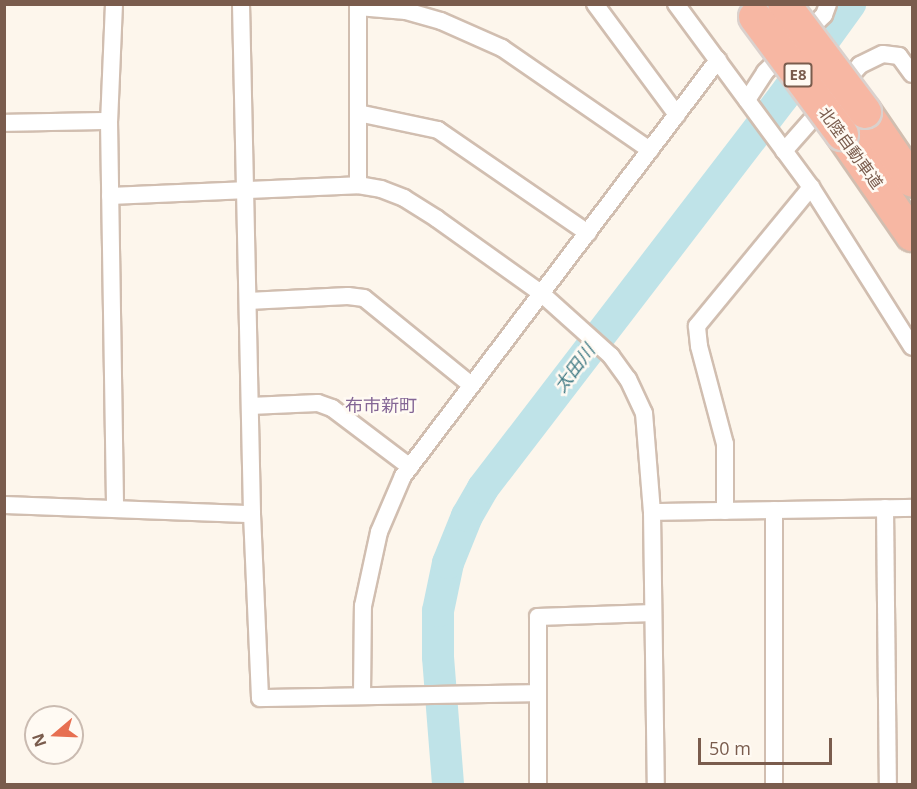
<!DOCTYPE html>
<meta charset="utf-8">
<style>
body{margin:0}
#map{position:relative;width:917px;height:789px;overflow:hidden;background:#fdf6ec;font-family:"Open Sans","Noto Sans JP",sans-serif}
div>[style]{position:absolute}
[style*='--x']{left:calc(var(--x)*1px);top:calc(var(--y)*1px);width:calc(var(--w)*1px);rotate:calc(var(--a)*1deg)}
.river>*{height:32px;margin:-16px;padding:0 16px;transform-origin:16px;border-radius:16px;background:#bfe3e8}
.roads{filter:drop-shadow(2px 0 #d1beb0) drop-shadow(-2px 0 #d1beb0) drop-shadow(0 2px #d1beb0) drop-shadow(0 -2px #d1beb0)}
.minor>*{height:16px;margin:-8px;padding:0 8px;transform-origin:8px;border-radius:8px;background:#fff}
.motorway>*{height:32px;margin:-16px;padding:0 16px;transform-origin:16px;border-radius:16px;background:#f7b7a3}
.bridges{filter:drop-shadow(2px 0 #dad1cd) drop-shadow(-2px 0 #dad1cd) drop-shadow(0 2px #dad1cd) drop-shadow(0 -2px #dad1cd)}
.motorway-bridge>*{height:32px;margin:-16px;padding:0 16px;transform-origin:16px;border-radius:16px;background:#f7b7a3}
span{translate:-50% -50%;white-space:nowrap;text-align:center;line-height:1.15;-webkit-text-stroke:5px #fffaf3;paint-order:stroke}
.shield-label span{padding:2px 4px;background:#fffaf3;border:2px solid;border-radius:4px;-webkit-text-stroke-width:0}
.shield-label{font-size:15px;color:#7a5c4d;font-weight:700}
.street-label{font-size:16px;color:#7a5c4d}
.water-label{font-size:18px;color:#437c86;font-style:italic}
.neighbourhood-label{font-size:18px;color:#846695}
.frame{position:absolute;inset:0;border:6px solid #7a5c4d;pointer-events:none}
.north{position:absolute;left:24px;top:705px;width:60px;height:60px;box-sizing:border-box;background:#fffaf3;border:2px solid #cabbb1;border-radius:50%;rotate:251deg;font-size:16px;font-weight:700;line-height:24px;text-align:center;color:#7a5c4d}
.north::after{content:'';display:block;margin:auto;width:21px;height:27px;background:#e76f51;clip-path:polygon(50% 0,100% 100%,50% 72%,0 100%)}
.scale{position:absolute;left:698px;top:738px;width:134px;height:27px;box-sizing:border-box;border:3px solid #7a5c4d;border-top:0;padding-left:8px;font-size:18px;line-height:21px;white-space:nowrap;color:#7a5c4d;-webkit-text-stroke:4px #fffaf3;paint-order:stroke}
</style>
<div id="map">
<div class="river">
<i style="--x:448;--y:784;--w:127;--a:-94.5"></i>
<i style="--x:438;--y:657;--w:46;--a:-90"></i>
<i style="--x:438;--y:611;--w:49;--a:-78.2"></i>
<i style="--x:448;--y:563;--w:51;--a:-68"></i>
<i style="--x:467;--y:516;--w:32;--a:-60"></i>
<i style="--x:483;--y:488;--w:493;--a:-52.5"></i>
<i style="--x:783;--y:97;--w:115;--a:-54.2"></i>
</div>
<div class="roads">
<div class="minor">
<i style="--x:114;--y:4;--w:117;--a:92.4"></i>
<i style="--x:109;--y:121;--w:388;--a:89.1"></i>
<i style="--x:241;--y:4;--w:510;--a:88.76"></i>
<i style="--x:252;--y:514;--w:184;--a:87.5"></i>
<i style="--x:260;--y:698;--w:276;--a:-1"></i>
<i style="--x:595;--y:4;--w:138;--a:53.5"></i>
<i style="--x:676;--y:4;--w:227;--a:53.6"></i>
<i style="--x:811;--y:187;--w:189;--a:57.7"></i>
<i style="--x:358;--y:7;--w:48;--a:4.8"></i>
<i style="--x:406;--y:11;--w:36;--a:16"></i>
<i style="--x:441;--y:21;--w:67;--a:23.9"></i>
<i style="--x:502;--y:48;--w:180;--a:34.6"></i>
<i style="--x:747;--y:100;--w:33;--a:-57"></i>
<i style="--x:765;--y:72;--w:82;--a:-44"></i>
<i style="--x:824;--y:15;--w:12;--a:-70"></i>
<i style="--x:358;--y:113;--w:82;--a:12"></i>
<i style="--x:438;--y:130;--w:182;--a:34.5"></i>
<i style="--x:4;--y:123;--w:105;--a:-1.1"></i>
<i style="--x:784;--y:151;--w:115;--a:-48.5"></i>
<i style="--x:860;--y:65;--w:25;--a:-26"></i>
<i style="--x:883;--y:54;--w:16;--a:7"></i>
<i style="--x:899;--y:56;--w:22;--a:54"></i>
<i style="--x:358;--y:185;--w:178;--a:-90"></i>
<i style="--x:358;--y:7;--w:4;--a:-45"></i>
<i style="--x:110;--y:196;--w:248;--a:-2.5"></i>
<i style="--x:358;--y:185;--w:23;--a:10"></i>
<i style="--x:381;--y:189;--w:25;--a:21"></i>
<i style="--x:404;--y:198;--w:39;--a:32"></i>
<i style="--x:437;--y:219;--w:129;--a:35.5"></i>
<i style="--x:542;--y:294;--w:93;--a:41.9"></i>
<i style="--x:611;--y:356;--w:29;--a:54"></i>
<i style="--x:628;--y:379;--w:38;--a:65"></i>
<i style="--x:644;--y:413;--w:99;--a:85.4"></i>
<i style="--x:652;--y:512;--w:272;--a:89.2"></i>
<i style="--x:248;--y:301;--w:100;--a:-2.9"></i>
<i style="--x:348;--y:296;--w:16;--a:7"></i>
<i style="--x:364;--y:298;--w:138;--a:39.1"></i>
<i style="--x:250;--y:406;--w:68;--a:-2.5"></i>
<i style="--x:318;--y:403;--w:15;--a:20"></i>
<i style="--x:332;--y:408;--w:98;--a:37.1"></i>
<i style="--x:4;--y:505;--w:248;--a:2.1"></i>
<i style="--x:885;--y:508;--w:276;--a:89.4"></i>
<i style="--x:774;--y:510;--w:274;--a:90"></i>
<i style="--x:725;--y:511;--w:67;--a:-90"></i>
<i style="--x:725;--y:444;--w:101;--a:-104.9"></i>
<i style="--x:699;--y:346;--w:20;--a:-96"></i>
<i style="--x:697;--y:326;--w:180;--a:-50.6"></i>
<i style="--x:652;--y:512;--w:260;--a:-0.9"></i>
<i style="--x:362;--y:696;--w:90;--a:-89.4"></i>
<i style="--x:363;--y:606;--w:76;--a:-77.8"></i>
<i style="--x:379;--y:532;--w:61;--a:-66.8"></i>
<i style="--x:403;--y:476;--w:522;--a:-52.87"></i>
<i style="--x:538;--y:784;--w:167;--a:-90"></i>
<i style="--x:538;--y:617;--w:115;--a:-2"></i>
</div>
<div class="motorway">
<i style="--x:865;--y:112;--w:83;--a:55.7"></i>
<i style="--x:842;--y:134;--w:123;--a:55.3"></i>
</div>
</div>
<div class="bridges">
<div class="motorway-bridge">
<i style="--x:784;--y:4;--w:135;--a:53.1"></i>
<i style="--x:755;--y:17;--w:146;--a:53.4"></i>
</div>
</div>
<div class="shield-label">
<span style="left:798px;top:75px">E8</span>
</div>
<div class="street-label">
<span style="left:851px;top:148px;rotate:54deg">北陸自動車道</span>
</div>
<div class="water-label">
<span style="left:574px;top:368px;rotate:-53deg">太田川</span>
</div>
<div class="neighbourhood-label">
<span style="left:381px;top:405px">布市新町</span>
</div>
<div class="frame"></div>
<div class="north">N</div>
<div class="scale">50 m</div>
</div>
